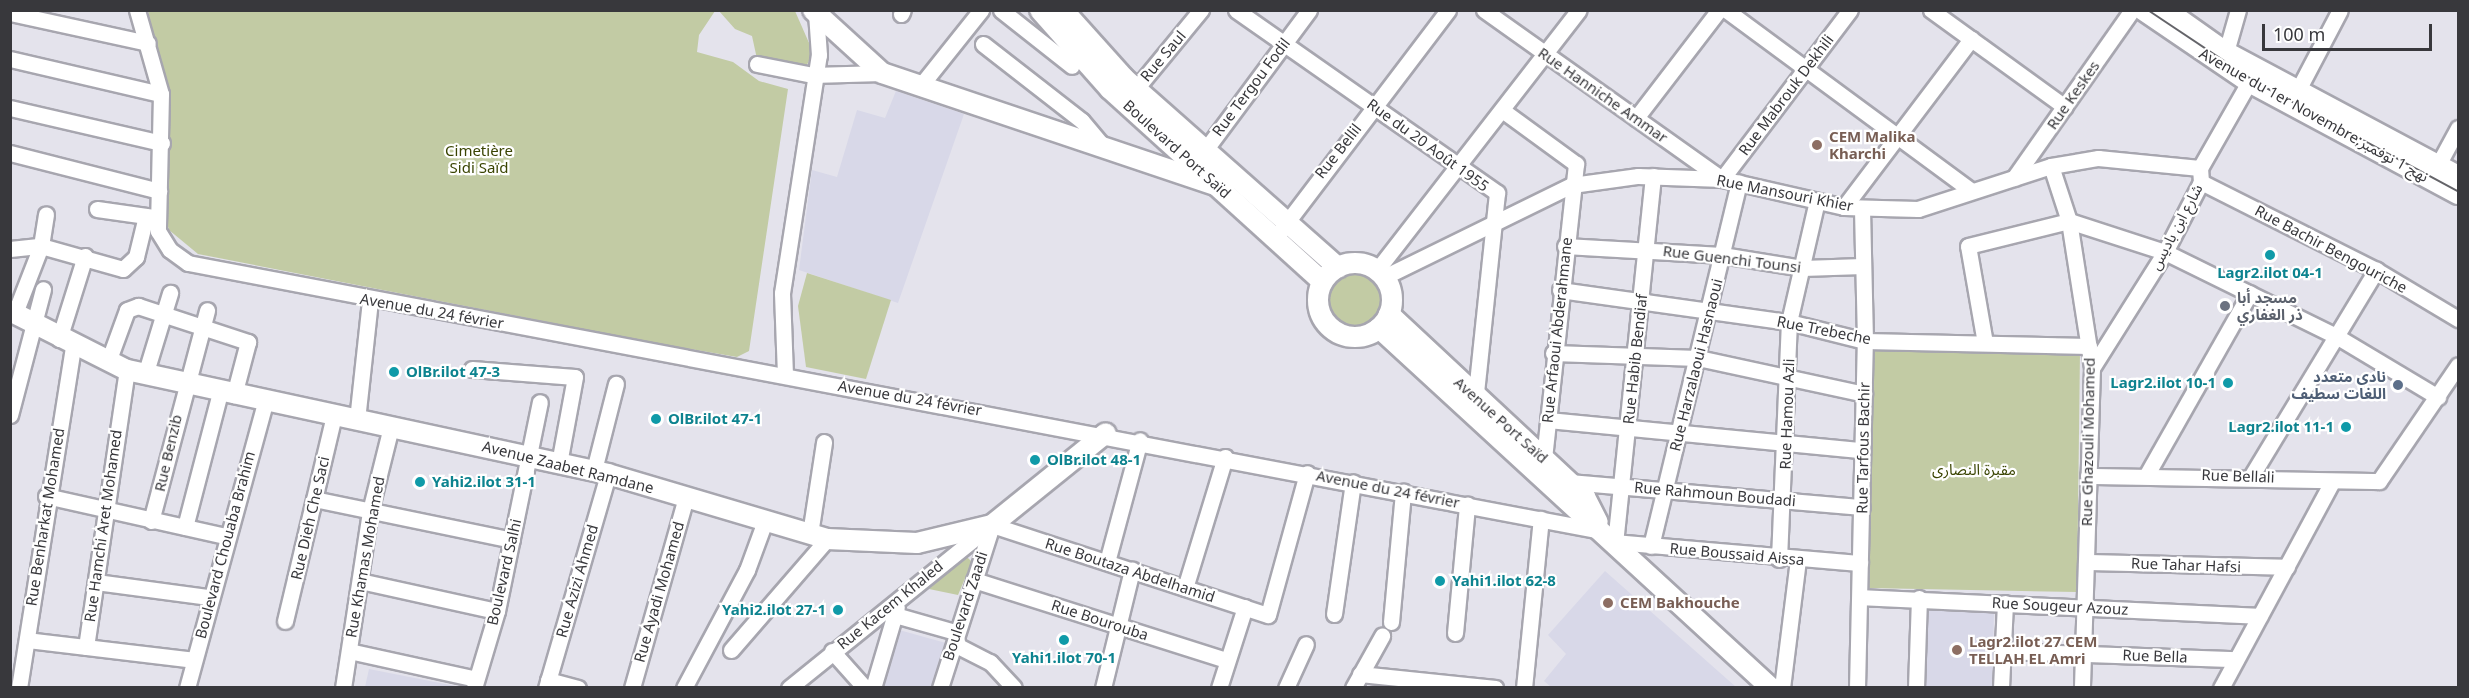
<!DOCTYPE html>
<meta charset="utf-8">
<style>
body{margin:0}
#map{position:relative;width:2469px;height:698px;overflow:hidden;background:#e4e3ec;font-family:"Noto Sans","Noto Sans Arabic",sans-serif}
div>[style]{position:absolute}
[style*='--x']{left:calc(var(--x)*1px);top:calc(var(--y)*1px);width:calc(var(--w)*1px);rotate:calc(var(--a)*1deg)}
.built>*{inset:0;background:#d8d8e8}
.green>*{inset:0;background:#c2cba4}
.round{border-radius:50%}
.roads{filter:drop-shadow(2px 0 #a7a6af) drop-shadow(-2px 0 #a7a6af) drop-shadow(0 2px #a7a6af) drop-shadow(0 -2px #a7a6af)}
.minor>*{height:15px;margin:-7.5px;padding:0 7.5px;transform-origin:7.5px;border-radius:7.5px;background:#fff}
.major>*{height:20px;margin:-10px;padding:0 10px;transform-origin:10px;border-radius:10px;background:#fff}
.major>.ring{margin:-10px;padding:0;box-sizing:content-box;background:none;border:20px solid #fff;border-radius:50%}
.tram>*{height:1.5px;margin:-0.75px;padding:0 0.75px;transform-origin:0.75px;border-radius:0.75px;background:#646469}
.dots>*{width:16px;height:16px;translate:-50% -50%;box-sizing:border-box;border:3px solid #fff;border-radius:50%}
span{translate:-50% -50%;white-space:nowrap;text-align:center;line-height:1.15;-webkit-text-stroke:4.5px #fff;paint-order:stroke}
.street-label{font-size:15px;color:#38383c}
.education-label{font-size:15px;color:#785e54;font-weight:700}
.left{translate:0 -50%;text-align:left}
.park-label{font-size:15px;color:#3a4402}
.culture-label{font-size:15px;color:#0d838f;font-weight:700}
.right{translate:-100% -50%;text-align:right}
.worship-label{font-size:15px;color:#5b616d;font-weight:700}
.service-label{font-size:15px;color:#4e5e75;font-weight:700}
.frame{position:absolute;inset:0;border:12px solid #38383c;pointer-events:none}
.scale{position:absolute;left:2262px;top:24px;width:170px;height:27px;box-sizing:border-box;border:3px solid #38383c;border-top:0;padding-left:8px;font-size:18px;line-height:21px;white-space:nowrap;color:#38383c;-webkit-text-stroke:4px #fff;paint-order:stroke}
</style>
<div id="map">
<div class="built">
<i style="clip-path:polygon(896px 91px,964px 114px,898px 303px,799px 270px,812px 170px,837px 177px,857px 110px,885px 118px)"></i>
<i style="clip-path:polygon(1605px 571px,1736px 687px,1551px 687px,1544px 681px,1566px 654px,1548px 635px)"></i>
<i style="clip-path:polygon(1923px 610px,1994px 613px,1992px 687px,1920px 688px)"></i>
<i style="clip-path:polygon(899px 630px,946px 643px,934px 687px,882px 688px)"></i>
<i style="clip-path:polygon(369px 669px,455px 686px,455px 687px,365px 687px)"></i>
</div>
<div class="green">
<i style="clip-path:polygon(148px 11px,715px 11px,699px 35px,697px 52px,733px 62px,759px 81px,788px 89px,749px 351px,737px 357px,650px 342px,198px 254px,169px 230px,162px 206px,169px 102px)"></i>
<i style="clip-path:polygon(719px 11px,795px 11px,813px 52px,806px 67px,757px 59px,752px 36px,735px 29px)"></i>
<i class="round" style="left:1328px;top:271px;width:56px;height:56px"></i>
<i style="clip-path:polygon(807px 273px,891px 300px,866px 379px,806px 367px,798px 306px)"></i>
<i style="clip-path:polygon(1870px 348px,2080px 352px,2077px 592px,1869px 588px)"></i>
<i style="clip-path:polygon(966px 556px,972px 562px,958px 595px,929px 589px)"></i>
</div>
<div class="roads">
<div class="minor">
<i style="--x:137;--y:10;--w:87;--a:74.1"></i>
<i style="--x:161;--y:94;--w:137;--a:91.3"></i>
<i style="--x:158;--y:231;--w:22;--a:58"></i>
<i style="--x:170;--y:250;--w:22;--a:36"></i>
<i style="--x:188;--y:263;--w:1438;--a:10.74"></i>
<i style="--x:1001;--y:10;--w:90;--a:38.3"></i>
<i style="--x:1236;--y:10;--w:319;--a:35"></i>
<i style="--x:1497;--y:193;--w:209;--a:96"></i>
<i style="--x:1484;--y:10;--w:292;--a:35.4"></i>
<i style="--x:1722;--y:179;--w:212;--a:-52.9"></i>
<i style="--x:1726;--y:10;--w:303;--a:36.4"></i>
<i style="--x:1931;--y:10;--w:165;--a:35.9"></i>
<i style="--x:10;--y:13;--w:141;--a:12.3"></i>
<i style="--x:901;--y:14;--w:4;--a:-63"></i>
<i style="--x:983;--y:44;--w:125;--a:37.9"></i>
<i style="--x:1082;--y:121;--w:34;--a:50"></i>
<i style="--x:10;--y:59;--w:155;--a:13.1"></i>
<i style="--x:2224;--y:59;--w:51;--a:-74.1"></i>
<i style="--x:757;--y:64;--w:56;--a:11.3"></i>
<i style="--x:812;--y:75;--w:70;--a:-1.6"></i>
<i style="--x:922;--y:84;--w:95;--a:-51.4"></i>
<i style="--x:2298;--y:90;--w:90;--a:-62.3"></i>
<i style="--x:1130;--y:96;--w:112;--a:-50.5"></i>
<i style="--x:10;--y:108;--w:156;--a:13"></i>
<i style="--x:1502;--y:110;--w:92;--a:36.1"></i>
<i style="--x:1576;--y:164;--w:305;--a:96.2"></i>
<i style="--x:1636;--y:118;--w:136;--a:-52.5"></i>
<i style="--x:10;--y:153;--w:154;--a:14.3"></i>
<i style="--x:1200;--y:157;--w:183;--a:-53.4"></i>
<i style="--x:2438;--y:165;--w:42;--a:-61.6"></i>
<i style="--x:2051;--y:166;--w:58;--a:71.9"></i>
<i style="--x:2069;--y:221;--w:149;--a:81.1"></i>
<i style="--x:2092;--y:368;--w:320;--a:91.8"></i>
<i style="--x:1653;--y:176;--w:368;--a:95.9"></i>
<i style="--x:1615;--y:542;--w:246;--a:4.9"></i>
<i style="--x:2014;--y:178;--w:205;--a:-54.9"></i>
<i style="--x:2201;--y:182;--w:196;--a:26.7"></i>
<i style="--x:2376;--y:270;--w:96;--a:30.9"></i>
<i style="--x:1844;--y:207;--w:211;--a:-52.9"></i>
<i style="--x:97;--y:209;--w:57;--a:8.1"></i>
<i style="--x:1275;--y:238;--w:286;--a:-52.8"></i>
<i style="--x:1565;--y:246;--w:157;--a:3.3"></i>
<i style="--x:1722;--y:255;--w:81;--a:9.2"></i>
<i style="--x:1802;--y:268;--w:61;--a:-1.9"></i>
<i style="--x:10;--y:249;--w:31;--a:-6"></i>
<i style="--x:41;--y:246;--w:85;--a:15.7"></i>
<i style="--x:123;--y:269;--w:18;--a:-43"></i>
<i style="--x:136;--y:257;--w:42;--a:-76.3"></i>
<i style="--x:1377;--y:270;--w:329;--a:-52.2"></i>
<i style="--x:1384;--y:277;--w:209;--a:-26.1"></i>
<i style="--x:1572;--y:185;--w:67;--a:-7.8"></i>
<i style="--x:1638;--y:176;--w:84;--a:2"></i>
<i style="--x:1722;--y:179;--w:125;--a:12.9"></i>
<i style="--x:1844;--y:207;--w:74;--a:1.5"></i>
<i style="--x:1918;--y:209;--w:140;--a:-17.9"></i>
<i style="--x:2051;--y:166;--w:48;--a:-9.7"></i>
<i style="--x:2098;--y:158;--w:102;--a:5.6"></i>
<i style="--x:1560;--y:290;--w:231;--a:8"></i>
<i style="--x:1789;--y:322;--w:78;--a:14"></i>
<i style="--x:1865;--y:341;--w:224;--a:1.3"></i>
<i style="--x:15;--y:313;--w:72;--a:-68.8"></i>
<i style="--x:41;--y:246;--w:32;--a:-81"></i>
<i style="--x:59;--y:339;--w:87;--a:-72.6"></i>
<i style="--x:1985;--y:343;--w:98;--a:-99.9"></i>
<i style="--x:1968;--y:246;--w:104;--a:-13.9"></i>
<i style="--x:2069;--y:221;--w:101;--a:17.9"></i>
<i style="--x:2165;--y:252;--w:191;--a:26.2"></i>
<i style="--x:2336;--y:336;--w:119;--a:30.9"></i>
<i style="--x:1553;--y:353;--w:145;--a:2"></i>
<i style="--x:1698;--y:358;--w:170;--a:12.2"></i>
<i style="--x:108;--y:362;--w:55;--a:-69.9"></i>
<i style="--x:127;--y:310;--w:12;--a:-20"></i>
<i style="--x:138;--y:306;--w:116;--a:18.1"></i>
<i style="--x:248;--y:342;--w:55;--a:104.8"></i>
<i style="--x:2092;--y:368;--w:137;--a:-57.8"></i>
<i style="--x:2165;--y:252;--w:79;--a:-62.8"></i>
<i style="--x:2201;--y:182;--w:14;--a:-94"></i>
<i style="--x:2200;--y:168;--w:99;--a:-60.3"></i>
<i style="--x:472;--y:369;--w:103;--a:4.4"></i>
<i style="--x:575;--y:377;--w:87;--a:100.5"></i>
<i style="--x:145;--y:375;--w:86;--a:-73"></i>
<i style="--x:785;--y:375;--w:82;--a:-92.1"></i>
<i style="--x:782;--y:293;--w:241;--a:-81.2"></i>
<i style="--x:819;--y:55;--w:42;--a:-94.1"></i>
<i style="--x:10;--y:415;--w:130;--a:-75.3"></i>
<i style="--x:357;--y:420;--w:121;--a:-83.8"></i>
<i style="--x:1548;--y:420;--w:315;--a:5.5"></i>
<i style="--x:594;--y:470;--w:89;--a:-75.7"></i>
<i style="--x:2252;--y:475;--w:240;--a:-58.8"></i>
<i style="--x:2088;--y:476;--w:291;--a:1"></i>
<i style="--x:2379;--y:481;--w:140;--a:-55.7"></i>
<i style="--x:2146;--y:476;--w:210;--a:-60.4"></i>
<i style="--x:1569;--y:482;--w:294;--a:4.9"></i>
<i style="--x:46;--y:496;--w:183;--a:12.6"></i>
<i style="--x:314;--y:499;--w:202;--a:11.7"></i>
<i style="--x:151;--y:521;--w:218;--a:-75.1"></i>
<i style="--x:992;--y:525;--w:290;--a:18.1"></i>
<i style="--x:1268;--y:615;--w:147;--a:-74.6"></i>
<i style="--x:185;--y:527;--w:138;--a:-75.4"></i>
<i style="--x:810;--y:534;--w:93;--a:-81.3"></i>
<i style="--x:1651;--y:546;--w:374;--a:-76.4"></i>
<i style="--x:1779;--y:559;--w:237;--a:-87.6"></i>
<i style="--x:1789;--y:322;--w:124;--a:-77"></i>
<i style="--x:1107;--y:562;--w:126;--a:-74.9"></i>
<i style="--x:2086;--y:562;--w:201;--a:1.4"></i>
<i style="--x:974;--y:580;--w:264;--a:17.6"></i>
<i style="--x:360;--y:581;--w:140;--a:12.4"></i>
<i style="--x:96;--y:582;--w:114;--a:7.6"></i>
<i style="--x:1185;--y:588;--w:137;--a:-73"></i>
<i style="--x:1860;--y:597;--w:400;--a:2.7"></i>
<i style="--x:1334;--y:614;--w:133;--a:-81.8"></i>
<i style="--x:895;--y:615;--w:62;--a:15.8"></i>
<i style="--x:955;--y:632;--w:14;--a:78"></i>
<i style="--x:958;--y:646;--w:36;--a:27"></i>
<i style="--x:990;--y:662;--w:35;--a:47"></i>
<i style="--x:285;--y:621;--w:212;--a:-76.6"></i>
<i style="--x:1391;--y:622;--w:131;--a:-84.7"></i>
<i style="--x:1455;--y:633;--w:129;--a:-84.6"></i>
<i style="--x:27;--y:640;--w:168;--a:6.8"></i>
<i style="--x:86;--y:647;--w:280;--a:-81.6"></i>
<i style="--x:731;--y:650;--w:147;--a:-49.1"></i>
<i style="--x:349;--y:651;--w:130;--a:12.4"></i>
<i style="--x:832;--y:651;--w:50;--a:48.3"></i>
<i style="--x:2002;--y:651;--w:234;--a:2"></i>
<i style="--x:1360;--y:674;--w:136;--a:5.9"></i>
<i style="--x:548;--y:680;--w:31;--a:15"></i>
<i style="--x:19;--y:688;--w:345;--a:-81"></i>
<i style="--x:187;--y:688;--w:296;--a:-74.7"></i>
<i style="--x:343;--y:688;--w:179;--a:-81.3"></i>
<i style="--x:370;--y:511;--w:87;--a:-76"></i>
<i style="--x:474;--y:688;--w:80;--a:-73.4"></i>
<i style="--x:497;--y:611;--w:213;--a:-78.4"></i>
<i style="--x:546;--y:688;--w:223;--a:-73.8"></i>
<i style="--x:632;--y:688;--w:198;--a:-74.2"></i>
<i style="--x:684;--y:688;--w:134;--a:-61.9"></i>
<i style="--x:747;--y:570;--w:52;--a:-69.8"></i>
<i style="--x:789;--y:688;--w:255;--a:-38.9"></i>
<i style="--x:873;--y:688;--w:84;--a:-73.5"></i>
<i style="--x:940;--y:688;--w:171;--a:-72.3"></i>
<i style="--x:1103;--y:688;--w:122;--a:-76.2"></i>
<i style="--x:1219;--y:688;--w:85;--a:-72.2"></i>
<i style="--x:1286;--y:688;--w:48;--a:-65.6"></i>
<i style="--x:1353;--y:688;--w:60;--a:-60.9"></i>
<i style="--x:1524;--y:688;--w:170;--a:-84.3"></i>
<i style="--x:1782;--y:688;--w:130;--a:-82.9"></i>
<i style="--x:1857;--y:688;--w:347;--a:-88.7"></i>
<i style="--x:1865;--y:341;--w:133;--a:-91.3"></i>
<i style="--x:1916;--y:688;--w:90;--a:-88.1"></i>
<i style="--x:2001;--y:688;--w:85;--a:-87.3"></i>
<i style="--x:2221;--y:688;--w:234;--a:-61.7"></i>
</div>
<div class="major">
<i style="--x:813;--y:10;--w:93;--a:42.4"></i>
<i style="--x:882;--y:73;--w:354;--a:18.6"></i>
<i style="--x:1040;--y:10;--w:106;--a:48.5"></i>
<i style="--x:1110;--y:89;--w:286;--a:42.2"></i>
<i style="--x:1063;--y:10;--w:91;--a:48.1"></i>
<i style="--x:1124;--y:78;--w:286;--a:41.5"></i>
<i style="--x:2143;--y:10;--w:128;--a:34.2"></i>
<i style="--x:2249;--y:82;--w:237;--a:28.2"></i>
<i style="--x:2166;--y:10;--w:71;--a:35.3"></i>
<i style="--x:2224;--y:51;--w:265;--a:28.1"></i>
<i class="ring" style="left:1318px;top:263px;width:54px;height:54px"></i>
<i style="--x:10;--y:311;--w:131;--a:26.8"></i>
<i style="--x:127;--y:370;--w:492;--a:12.2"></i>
<i style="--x:608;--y:474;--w:228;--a:16.5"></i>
<i style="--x:827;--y:539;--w:90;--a:2.5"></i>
<i style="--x:917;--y:543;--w:77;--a:-13.5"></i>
<i style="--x:992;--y:525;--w:146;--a:-38.9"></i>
<i style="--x:1389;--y:314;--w:268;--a:43"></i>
<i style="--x:1585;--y:497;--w:28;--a:63"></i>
<i style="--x:1379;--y:328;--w:532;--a:42.56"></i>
</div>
</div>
<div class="tram">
<i style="--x:2148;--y:10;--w:133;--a:33.7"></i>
<i style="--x:2259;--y:84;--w:226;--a:28.3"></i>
</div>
<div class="dots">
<i style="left:1817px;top:145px;background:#8d6e63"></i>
<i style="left:2270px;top:255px;background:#0f9aa8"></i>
<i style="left:2225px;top:306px;background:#6b7280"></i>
<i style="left:394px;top:372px;background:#0f9aa8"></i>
<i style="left:2228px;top:383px;background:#0f9aa8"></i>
<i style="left:2398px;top:385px;background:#5c6f8a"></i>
<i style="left:656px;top:419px;background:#0f9aa8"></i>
<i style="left:2346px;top:427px;background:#0f9aa8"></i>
<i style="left:1035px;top:460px;background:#0f9aa8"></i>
<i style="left:420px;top:482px;background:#0f9aa8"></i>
<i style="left:1440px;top:581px;background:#0f9aa8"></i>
<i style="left:1608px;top:603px;background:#8d6e63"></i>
<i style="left:838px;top:610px;background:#0f9aa8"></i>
<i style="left:1064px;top:640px;background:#0f9aa8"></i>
<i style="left:1957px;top:650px;background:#8d6e63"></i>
</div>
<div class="street-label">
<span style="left:1163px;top:56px;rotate:-50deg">Rue Saul</span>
<span style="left:1251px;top:87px;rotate:-53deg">Rue Tergou Fodil</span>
<span style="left:1603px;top:95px;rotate:35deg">Rue Hanniche Ammar</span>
<span style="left:1786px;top:95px;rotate:-53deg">Rue Mabrouk Dekhili</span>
<span style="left:2073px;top:95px;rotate:-55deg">Rue Keskes</span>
<span style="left:2314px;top:115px;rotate:29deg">Avenue du 1er Novembre;نهج 1 نوفمبر</span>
<span style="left:1428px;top:145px;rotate:36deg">Rue du 20 Août 1955</span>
<span style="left:1177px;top:149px;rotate:42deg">Boulevard Port Saïd</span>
<span style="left:1338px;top:151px;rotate:-52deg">Rue Bellil</span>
<span style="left:1785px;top:193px;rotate:11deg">Rue Mansouri Khier</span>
<span style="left:2176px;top:227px;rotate:-62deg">شارع ابن باديس</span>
<span style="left:2331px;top:249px;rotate:28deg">Rue Bachir Bengouriche</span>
<span style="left:1732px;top:259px;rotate:7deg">Rue Guenchi Tounsi</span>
<span style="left:432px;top:311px;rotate:10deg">Avenue du 24 février</span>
<span style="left:1557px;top:330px;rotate:-84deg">Rue Arfaoui Abderahmane</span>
<span style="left:1824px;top:330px;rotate:11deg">Rue Trebeche</span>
<span style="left:1635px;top:359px;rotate:-84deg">Rue Habib Bendiaf</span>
<span style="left:1696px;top:365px;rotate:-76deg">Rue Harzalaoui Hasnaoui</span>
<span style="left:910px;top:398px;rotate:10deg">Avenue du 24 février</span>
<span style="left:1787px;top:414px;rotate:-88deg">Rue Hamou Azli</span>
<span style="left:1501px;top:420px;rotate:42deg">Avenue Port Saïd</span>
<span style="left:2088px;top:442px;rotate:-89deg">Rue Ghazouli Mohamed</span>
<span style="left:1863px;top:448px;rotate:-89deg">Rue Tarfous Bachir</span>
<span style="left:168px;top:453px;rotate:-77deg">Rue Benzib</span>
<span style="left:568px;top:467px;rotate:14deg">Avenue Zaabet Ramdane</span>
<span style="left:2238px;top:476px;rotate:2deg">Rue Bellali</span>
<span style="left:1388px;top:489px;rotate:11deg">Avenue du 24 février</span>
<span style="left:1715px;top:494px;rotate:5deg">Rue Rahmoun Boudadi</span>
<span style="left:45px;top:517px;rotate:-81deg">Rue Benharkat Mohamed</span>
<span style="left:310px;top:518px;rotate:-77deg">Rue Dieh Che Saci</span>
<span style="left:103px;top:526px;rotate:-82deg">Rue Hamchi Aret Mohamed</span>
<span style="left:225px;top:545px;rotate:-75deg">Boulevard Chouaba Brahim</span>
<span style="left:1737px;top:554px;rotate:5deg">Rue Boussaid Aissa</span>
<span style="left:365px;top:557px;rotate:-80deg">Rue Khamas Mohamed</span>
<span style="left:2186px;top:565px;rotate:2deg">Rue Tahar Hafsi</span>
<span style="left:1130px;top:570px;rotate:18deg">Rue Boutaza Abdelhamid</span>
<span style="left:504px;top:572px;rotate:-77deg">Boulevard Salhi</span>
<span style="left:577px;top:581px;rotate:-74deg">Rue Azizi Ahmed</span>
<span style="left:659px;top:592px;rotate:-74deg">Rue Ayadi Mohamed</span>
<span style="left:890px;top:605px;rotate:-39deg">Rue Kacem Khaled</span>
<span style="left:965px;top:606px;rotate:-72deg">Boulevard Zaadi</span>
<span style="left:2060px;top:606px;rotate:3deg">Rue Sougeur Azouz</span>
<span style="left:1100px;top:620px;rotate:18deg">Rue Bourouba</span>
<span style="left:2155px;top:656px;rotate:2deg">Rue Bella</span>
</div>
<div class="education-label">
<span class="left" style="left:1829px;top:145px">CEM Malika<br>Kharchi</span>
<span class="left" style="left:1620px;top:603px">CEM Bakhouche</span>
<span class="left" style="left:1969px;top:650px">Lagr2.ilot 27 CEM<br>TELLAH EL Amri</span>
</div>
<div class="park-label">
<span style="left:479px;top:159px">Cimetière<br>Sidi Saïd</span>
<span style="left:1974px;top:470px">مقبرة النصارى</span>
</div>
<div class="culture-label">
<span style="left:2270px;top:273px">Lagr2.ilot 04-1</span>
<span class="left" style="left:406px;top:372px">OlBr.ilot 47-3</span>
<span class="right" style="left:2216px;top:383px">Lagr2.ilot 10-1</span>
<span class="left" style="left:668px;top:419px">OlBr.ilot 47-1</span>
<span class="right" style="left:2334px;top:427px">Lagr2.ilot 11-1</span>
<span class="left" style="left:1047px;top:460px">OlBr.ilot 48-1</span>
<span class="left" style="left:432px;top:482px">Yahi2.ilot 31-1</span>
<span class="left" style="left:1452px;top:581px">Yahi1.ilot 62-8</span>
<span class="right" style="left:826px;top:610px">Yahi2.ilot 27-1</span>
<span style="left:1064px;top:658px">Yahi1.ilot 70-1</span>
</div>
<div class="worship-label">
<span class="left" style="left:2237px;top:306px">مسجد أبا<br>ذر الغفاري</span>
</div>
<div class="service-label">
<span class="right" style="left:2386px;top:385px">نادي متعدد<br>اللغات سطيف</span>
</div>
<div class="frame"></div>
<div class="scale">100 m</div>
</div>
